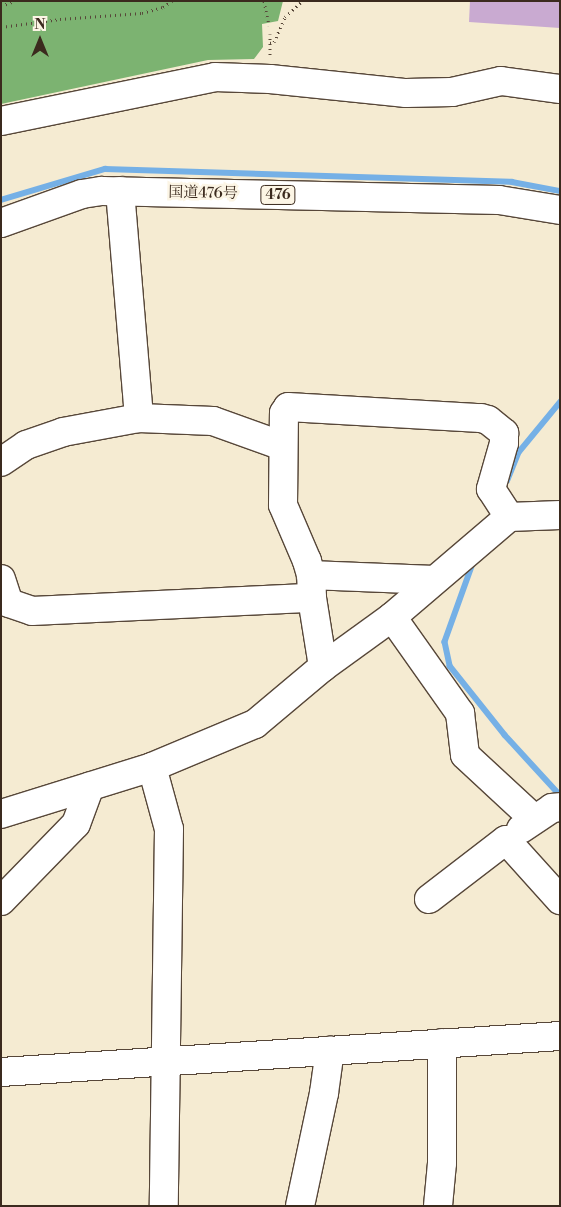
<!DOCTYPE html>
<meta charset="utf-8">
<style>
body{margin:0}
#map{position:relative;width:561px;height:1207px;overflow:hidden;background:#f5ebd2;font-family:"Libre Bodoni","Noto Serif JP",serif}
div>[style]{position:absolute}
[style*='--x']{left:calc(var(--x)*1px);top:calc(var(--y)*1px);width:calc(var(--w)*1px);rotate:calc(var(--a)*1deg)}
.forest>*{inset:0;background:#7cb371}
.stream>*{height:5.5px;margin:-2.75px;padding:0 2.75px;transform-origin:2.75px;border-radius:2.75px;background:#75b0e6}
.building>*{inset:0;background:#c9aad1}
.path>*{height:3px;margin-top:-1.5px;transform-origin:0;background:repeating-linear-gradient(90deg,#574739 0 1px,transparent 0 5px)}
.roads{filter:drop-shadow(1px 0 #574739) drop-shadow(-1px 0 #574739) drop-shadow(0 1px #574739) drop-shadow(0 -1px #574739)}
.minor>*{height:28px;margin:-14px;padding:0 14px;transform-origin:14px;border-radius:14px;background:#fff}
.highway>*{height:28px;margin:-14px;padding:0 14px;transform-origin:14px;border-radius:14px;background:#fff}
span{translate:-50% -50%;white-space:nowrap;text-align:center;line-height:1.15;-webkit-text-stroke:5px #fcf5e5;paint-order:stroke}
.shield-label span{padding:1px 4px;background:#fcf5e5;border:1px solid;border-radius:4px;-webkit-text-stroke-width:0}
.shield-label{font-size:14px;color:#3b2a1e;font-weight:700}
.street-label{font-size:15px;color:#3b2a1e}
.frame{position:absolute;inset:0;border:2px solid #3b2a1e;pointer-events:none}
.north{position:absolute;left:15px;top:15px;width:50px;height:50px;-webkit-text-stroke:4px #fcf5e5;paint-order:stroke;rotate:0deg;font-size:14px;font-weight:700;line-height:20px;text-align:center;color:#3b2a1e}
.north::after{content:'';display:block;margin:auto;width:18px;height:22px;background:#3b2a1e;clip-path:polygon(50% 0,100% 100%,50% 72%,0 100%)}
</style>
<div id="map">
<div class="forest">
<i style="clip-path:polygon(1px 1px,283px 1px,278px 21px,262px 24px,263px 47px,254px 59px,208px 60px,1px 104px)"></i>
</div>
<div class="stream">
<i style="--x:1;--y:200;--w:109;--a:-16.6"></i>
<i style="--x:105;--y:169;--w:407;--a:1.8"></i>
<i style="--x:512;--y:182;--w:49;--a:10.6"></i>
<i style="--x:507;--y:481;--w:31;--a:-68"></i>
<i style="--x:519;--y:452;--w:65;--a:-50.6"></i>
<i style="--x:474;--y:561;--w:86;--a:109.7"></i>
<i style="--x:445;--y:642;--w:25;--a:78"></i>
<i style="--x:450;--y:666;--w:88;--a:51.4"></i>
<i style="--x:505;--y:735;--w:81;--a:47.5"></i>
</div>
<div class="building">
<i style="clip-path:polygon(470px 1px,560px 1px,560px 28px,469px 22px)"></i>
</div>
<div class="path">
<i style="--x:264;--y:1;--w:25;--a:78"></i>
<i style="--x:1;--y:6;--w:14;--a:-21"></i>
<i style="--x:1;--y:27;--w:60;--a:-7.7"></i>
<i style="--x:60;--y:19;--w:82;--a:-4.2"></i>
<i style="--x:142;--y:13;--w:22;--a:-16"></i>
<i style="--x:163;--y:7;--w:11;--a:-34"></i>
<i style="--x:270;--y:34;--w:22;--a:90"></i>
<i style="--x:270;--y:43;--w:4;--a:-14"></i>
<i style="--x:274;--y:42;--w:27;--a:-66"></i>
<i style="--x:285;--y:17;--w:23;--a:-43"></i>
</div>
<div class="roads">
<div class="minor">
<i style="--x:1;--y:121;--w:218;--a:-11.6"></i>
<i style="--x:215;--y:77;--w:55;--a:2.1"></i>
<i style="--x:270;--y:79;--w:137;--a:5.9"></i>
<i style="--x:406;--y:93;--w:46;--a:-1.2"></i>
<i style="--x:452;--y:92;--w:50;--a:-12.7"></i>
<i style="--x:501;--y:81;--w:60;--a:7.7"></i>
<i style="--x:120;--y:191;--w:228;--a:85.2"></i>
<i style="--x:1;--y:462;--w:30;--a:-34"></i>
<i style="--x:26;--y:445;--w:39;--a:-19"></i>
<i style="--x:63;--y:432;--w:77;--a:-10.4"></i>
<i style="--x:139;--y:418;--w:74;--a:2.3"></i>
<i style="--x:213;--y:421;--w:74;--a:19.7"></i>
<i style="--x:311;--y:575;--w:122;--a:2.3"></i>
<i style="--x:1;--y:579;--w:25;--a:72"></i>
<i style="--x:9;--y:603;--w:24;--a:19"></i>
<i style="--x:32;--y:611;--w:280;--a:-2.7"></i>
<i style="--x:312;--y:598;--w:70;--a:80.9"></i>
<i style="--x:312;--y:598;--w:23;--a:-92"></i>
<i style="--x:311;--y:575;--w:15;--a:-106"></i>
<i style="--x:307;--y:561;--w:61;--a:-113.2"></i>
<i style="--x:283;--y:505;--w:92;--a:-89.4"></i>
<i style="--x:284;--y:413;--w:7;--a:-56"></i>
<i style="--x:288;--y:407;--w:193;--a:3.3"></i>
<i style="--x:481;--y:418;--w:7;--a:16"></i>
<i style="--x:488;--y:420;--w:21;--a:39"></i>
<i style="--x:504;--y:433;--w:10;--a:90"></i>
<i style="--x:504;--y:443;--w:48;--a:105.8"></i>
<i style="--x:491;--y:489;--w:33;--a:57"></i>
<i style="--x:392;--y:617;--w:118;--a:54.7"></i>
<i style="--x:460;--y:713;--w:42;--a:83.2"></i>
<i style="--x:465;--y:755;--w:94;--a:42.8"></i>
<i style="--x:152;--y:767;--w:64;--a:74.7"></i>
<i style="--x:169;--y:829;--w:377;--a:90.8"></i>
<i style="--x:1;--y:814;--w:158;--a:-17.3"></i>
<i style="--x:152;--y:767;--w:112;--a:-22.7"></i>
<i style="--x:255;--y:724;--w:89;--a:-40"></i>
<i style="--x:323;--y:667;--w:85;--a:-35.9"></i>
<i style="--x:392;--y:617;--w:154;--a:-40.5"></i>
<i style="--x:509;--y:517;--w:51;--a:-2.2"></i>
<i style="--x:521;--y:829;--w:37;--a:-34"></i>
<i style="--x:552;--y:808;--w:8;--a:-7"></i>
<i style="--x:429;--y:899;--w:97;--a:-37.5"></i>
<i style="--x:506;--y:840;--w:81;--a:48"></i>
<i style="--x:1;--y:901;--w:107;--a:-45.8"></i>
<i style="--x:76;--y:824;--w:40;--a:-69.8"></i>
<i style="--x:1;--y:1072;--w:560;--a:-3.68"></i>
<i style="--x:300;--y:1206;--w:116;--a:-78"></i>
<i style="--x:324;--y:1093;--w:43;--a:-82.1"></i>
<i style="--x:438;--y:1206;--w:43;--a:-84.7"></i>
<i style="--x:442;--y:1163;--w:120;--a:-90"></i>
</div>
<div class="highway">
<i style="--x:1;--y:223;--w:86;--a:-19.7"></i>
<i style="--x:82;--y:194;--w:20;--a:-9"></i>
<i style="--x:102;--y:191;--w:397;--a:1.3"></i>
<i style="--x:499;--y:200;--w:62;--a:9.3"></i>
</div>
</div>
<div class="shield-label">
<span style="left:278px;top:195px">476</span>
</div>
<div class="street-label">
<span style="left:203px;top:193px;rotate:1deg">国道476号</span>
</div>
<div class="frame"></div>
<div class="north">N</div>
</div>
